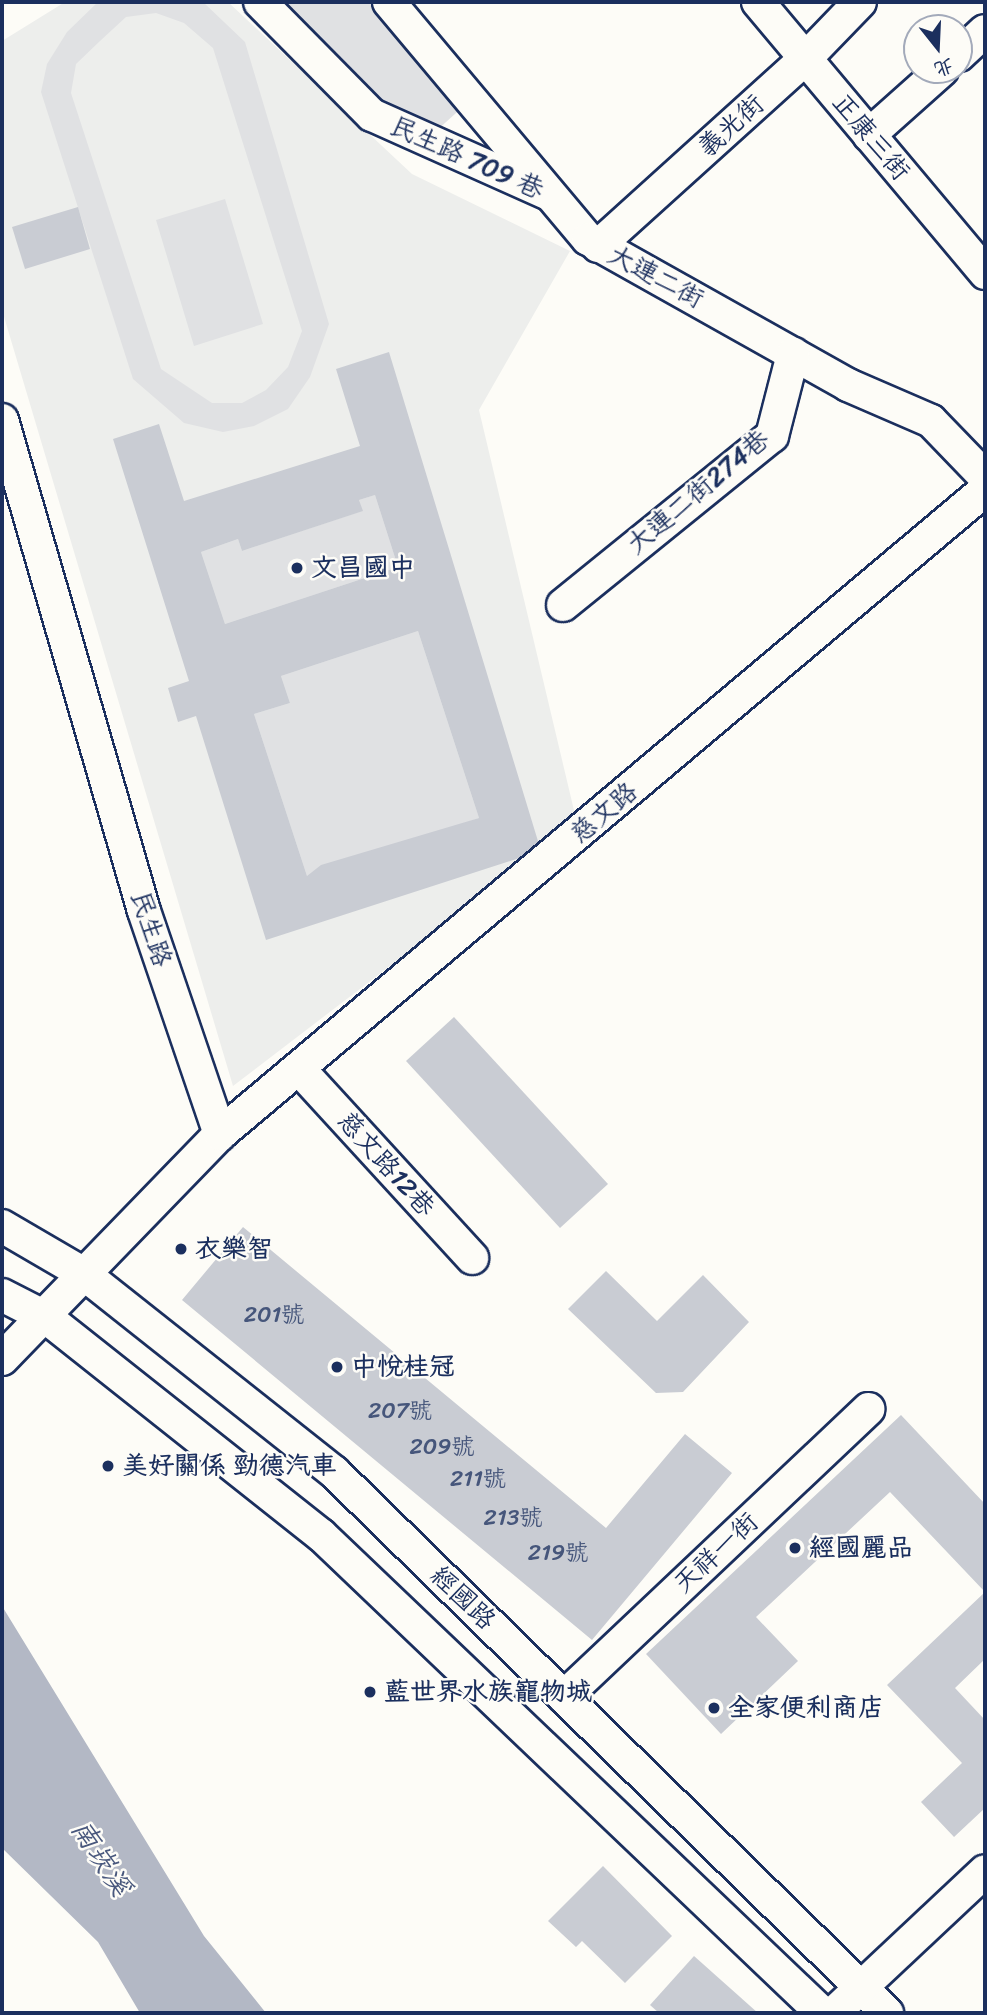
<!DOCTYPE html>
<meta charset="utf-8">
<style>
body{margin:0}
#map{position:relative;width:987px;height:2015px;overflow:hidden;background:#fdfcf7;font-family:Sriracha,"LXGW WenKai TC",sans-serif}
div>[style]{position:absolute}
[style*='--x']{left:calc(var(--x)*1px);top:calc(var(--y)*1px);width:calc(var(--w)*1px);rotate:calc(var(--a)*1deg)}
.built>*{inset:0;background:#edeeec}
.green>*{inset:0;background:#e0e1e3}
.water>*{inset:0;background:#b3b8c5}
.building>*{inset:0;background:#c9ccd3}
.roads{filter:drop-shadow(2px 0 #1b2f5e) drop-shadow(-2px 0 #1b2f5e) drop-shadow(0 2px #1b2f5e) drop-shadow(0 -2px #1b2f5e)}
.minor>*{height:32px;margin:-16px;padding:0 16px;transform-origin:16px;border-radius:16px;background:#fdfcf7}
.dots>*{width:19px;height:19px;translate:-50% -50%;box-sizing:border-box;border:4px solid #fdfcf7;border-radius:50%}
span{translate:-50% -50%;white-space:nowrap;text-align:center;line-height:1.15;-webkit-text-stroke:5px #fdfcf7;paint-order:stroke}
.number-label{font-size:23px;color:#46567b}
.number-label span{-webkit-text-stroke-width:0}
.street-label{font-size:26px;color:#1b2f5e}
.poi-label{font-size:26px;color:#1b2f5e;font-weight:700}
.left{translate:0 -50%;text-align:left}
.water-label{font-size:28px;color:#49587d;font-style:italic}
.frame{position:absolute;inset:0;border:4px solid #1b2f5e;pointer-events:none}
.north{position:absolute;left:903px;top:14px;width:70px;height:70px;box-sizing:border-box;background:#fdfcf7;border:2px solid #a3aaba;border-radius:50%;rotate:162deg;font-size:19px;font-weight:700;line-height:28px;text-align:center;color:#1b2f5e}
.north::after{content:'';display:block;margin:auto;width:24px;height:32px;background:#1b2f5e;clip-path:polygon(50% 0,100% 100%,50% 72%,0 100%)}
</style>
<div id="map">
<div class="built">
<i style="clip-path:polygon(65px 2px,228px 2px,412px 174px,570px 251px,479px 410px,577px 823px,233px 1086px,2px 310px,2px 41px)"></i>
</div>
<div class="green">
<i style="clip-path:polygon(evenodd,98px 2px,203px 2px,245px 42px,329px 324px,310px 377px,288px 409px,254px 426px,223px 432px,184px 423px,133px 379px,41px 92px,47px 64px,67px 32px,98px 2px,156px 13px,184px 23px,213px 48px,302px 331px,288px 367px,266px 390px,242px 403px,212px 403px,161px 369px,71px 93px,76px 64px,100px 41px,126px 17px,156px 13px)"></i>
<i style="clip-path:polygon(261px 2px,373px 2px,466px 104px,435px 132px,383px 108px)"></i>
<i style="clip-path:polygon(225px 199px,263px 324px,194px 346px,156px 220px)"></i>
<i style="clip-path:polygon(375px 495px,398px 567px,225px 624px,201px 552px,238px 539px,242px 551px,362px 511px,359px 500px)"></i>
<i style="clip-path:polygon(418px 631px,479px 818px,307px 876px,254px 714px,290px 703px,281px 676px)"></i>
</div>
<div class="water">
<i style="clip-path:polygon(2px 1606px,204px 1936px,266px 2013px,140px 2013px,98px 1942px,2px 1848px)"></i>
</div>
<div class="building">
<i style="clip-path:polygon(78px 207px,90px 249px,25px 269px,12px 227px)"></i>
<i style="clip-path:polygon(evenodd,389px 352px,541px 851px,266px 940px,196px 716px,178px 722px,168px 688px,189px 681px,113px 439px,159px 424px,184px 501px,360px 446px,336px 369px,389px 352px,375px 495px,398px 567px,225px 624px,201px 552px,238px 539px,242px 551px,363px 511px,359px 500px,375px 495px,389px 352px,418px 631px,479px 818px,321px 865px,307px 876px,254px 714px,290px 703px,281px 676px,418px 631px)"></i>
<i style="clip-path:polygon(454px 1017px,608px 1184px,560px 1228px,406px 1061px)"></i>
<i style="clip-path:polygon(243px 1227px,606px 1528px,685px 1434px,732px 1473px,592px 1640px,182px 1300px)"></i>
<i style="clip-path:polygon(606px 1271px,657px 1321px,703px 1275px,749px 1322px,683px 1392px,656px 1393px,568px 1309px)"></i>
<i style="clip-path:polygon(901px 1415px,985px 1504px,985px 1592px,890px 1492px,756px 1617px,798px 1661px,721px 1734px,646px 1654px)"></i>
<i style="clip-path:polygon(985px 1592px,985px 1659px,955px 1688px,985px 1720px,985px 1808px,954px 1837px,921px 1802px,962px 1763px,887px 1685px)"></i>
<i style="clip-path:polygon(603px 1866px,672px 1936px,625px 1983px,582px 1941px,576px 1947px,548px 1921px)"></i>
<i style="clip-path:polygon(694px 1956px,758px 2013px,659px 2013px,650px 2005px)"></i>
</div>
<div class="roads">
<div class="minor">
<i style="--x:260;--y:2;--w:159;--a:45.3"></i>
<i style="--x:372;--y:115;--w:194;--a:24.1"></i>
<i style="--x:389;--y:2;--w:309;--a:50"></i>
<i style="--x:588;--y:239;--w:298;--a:29.3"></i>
<i style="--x:848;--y:385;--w:90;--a:23.4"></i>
<i style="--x:931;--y:421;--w:78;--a:46"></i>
<i style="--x:758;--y:2;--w:354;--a:50"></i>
<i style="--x:959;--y:55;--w:35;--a:-43"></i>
<i style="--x:869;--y:135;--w:98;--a:-41.7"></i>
<i style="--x:598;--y:246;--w:279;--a:-42.1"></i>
<i style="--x:805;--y:59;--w:79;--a:-46"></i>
<i style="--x:2;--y:420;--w:511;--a:73.87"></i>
<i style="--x:144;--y:911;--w:236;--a:71.2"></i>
<i style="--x:563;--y:605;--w:269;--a:-39"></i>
<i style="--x:772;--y:436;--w:85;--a:-75.6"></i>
<i style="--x:300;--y:1070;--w:255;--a:47.5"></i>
<i style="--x:2;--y:1226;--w:95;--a:30.3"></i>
<i style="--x:84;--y:1274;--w:319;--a:38.4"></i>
<i style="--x:334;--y:1472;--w:774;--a:44.37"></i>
<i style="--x:2;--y:1295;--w:51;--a:27.1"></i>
<i style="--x:47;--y:1318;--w:350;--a:38.4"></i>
<i style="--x:321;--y:1535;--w:692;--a:43.65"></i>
<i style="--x:2;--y:1359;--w:313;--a:-45.9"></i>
<i style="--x:220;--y:1134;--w:1000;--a:-40.09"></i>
<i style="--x:564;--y:1697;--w:419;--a:-43.4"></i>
<i style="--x:834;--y:2013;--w:207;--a:-43.2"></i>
</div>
</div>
<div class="dots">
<i style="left:297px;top:568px;background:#1b2f5e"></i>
<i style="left:181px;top:1249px;background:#1b2f5e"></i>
<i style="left:337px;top:1367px;background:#1b2f5e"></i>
<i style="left:108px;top:1466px;background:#1b2f5e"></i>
<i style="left:795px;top:1548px;background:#1b2f5e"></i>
<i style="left:370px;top:1692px;background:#1b2f5e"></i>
<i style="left:714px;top:1708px;background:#1b2f5e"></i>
</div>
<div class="number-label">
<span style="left:274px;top:1315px">201號</span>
<span style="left:400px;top:1411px">207號</span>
<span style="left:442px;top:1447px">209號</span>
<span style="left:478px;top:1479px">211號</span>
<span style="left:513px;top:1518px">213號</span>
<span style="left:558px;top:1553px">219號</span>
</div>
<div class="street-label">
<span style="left:731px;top:126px;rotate:-42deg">義光街</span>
<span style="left:871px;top:137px;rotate:50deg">正康三街</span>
<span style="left:467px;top:158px;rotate:24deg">民生路 709 巷</span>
<span style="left:656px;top:277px;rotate:28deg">大連二街</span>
<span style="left:698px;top:492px;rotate:-40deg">大連二街274巷</span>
<span style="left:604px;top:813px;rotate:-40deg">慈文路</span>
<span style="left:151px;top:929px;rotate:72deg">民生路</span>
<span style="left:386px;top:1164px;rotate:48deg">慈文路12巷</span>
<span style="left:716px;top:1553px;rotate:-43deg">天祥一街</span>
<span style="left:463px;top:1598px;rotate:44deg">經國路</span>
</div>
<div class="poi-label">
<span class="left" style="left:311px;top:568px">文昌國中</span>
<span class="left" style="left:195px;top:1249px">衣樂智</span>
<span class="left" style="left:351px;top:1367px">中悅桂冠</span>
<span class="left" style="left:122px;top:1466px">美好關係 勁德汽車</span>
<span class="left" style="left:809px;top:1548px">經國麗品</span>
<span class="left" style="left:384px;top:1692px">藍世界水族寵物城</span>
<span class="left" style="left:728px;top:1708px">全家便利商店</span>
</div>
<div class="water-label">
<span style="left:101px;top:1858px;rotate:57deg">南崁溪</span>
</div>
<div class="frame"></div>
<div class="north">北</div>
</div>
